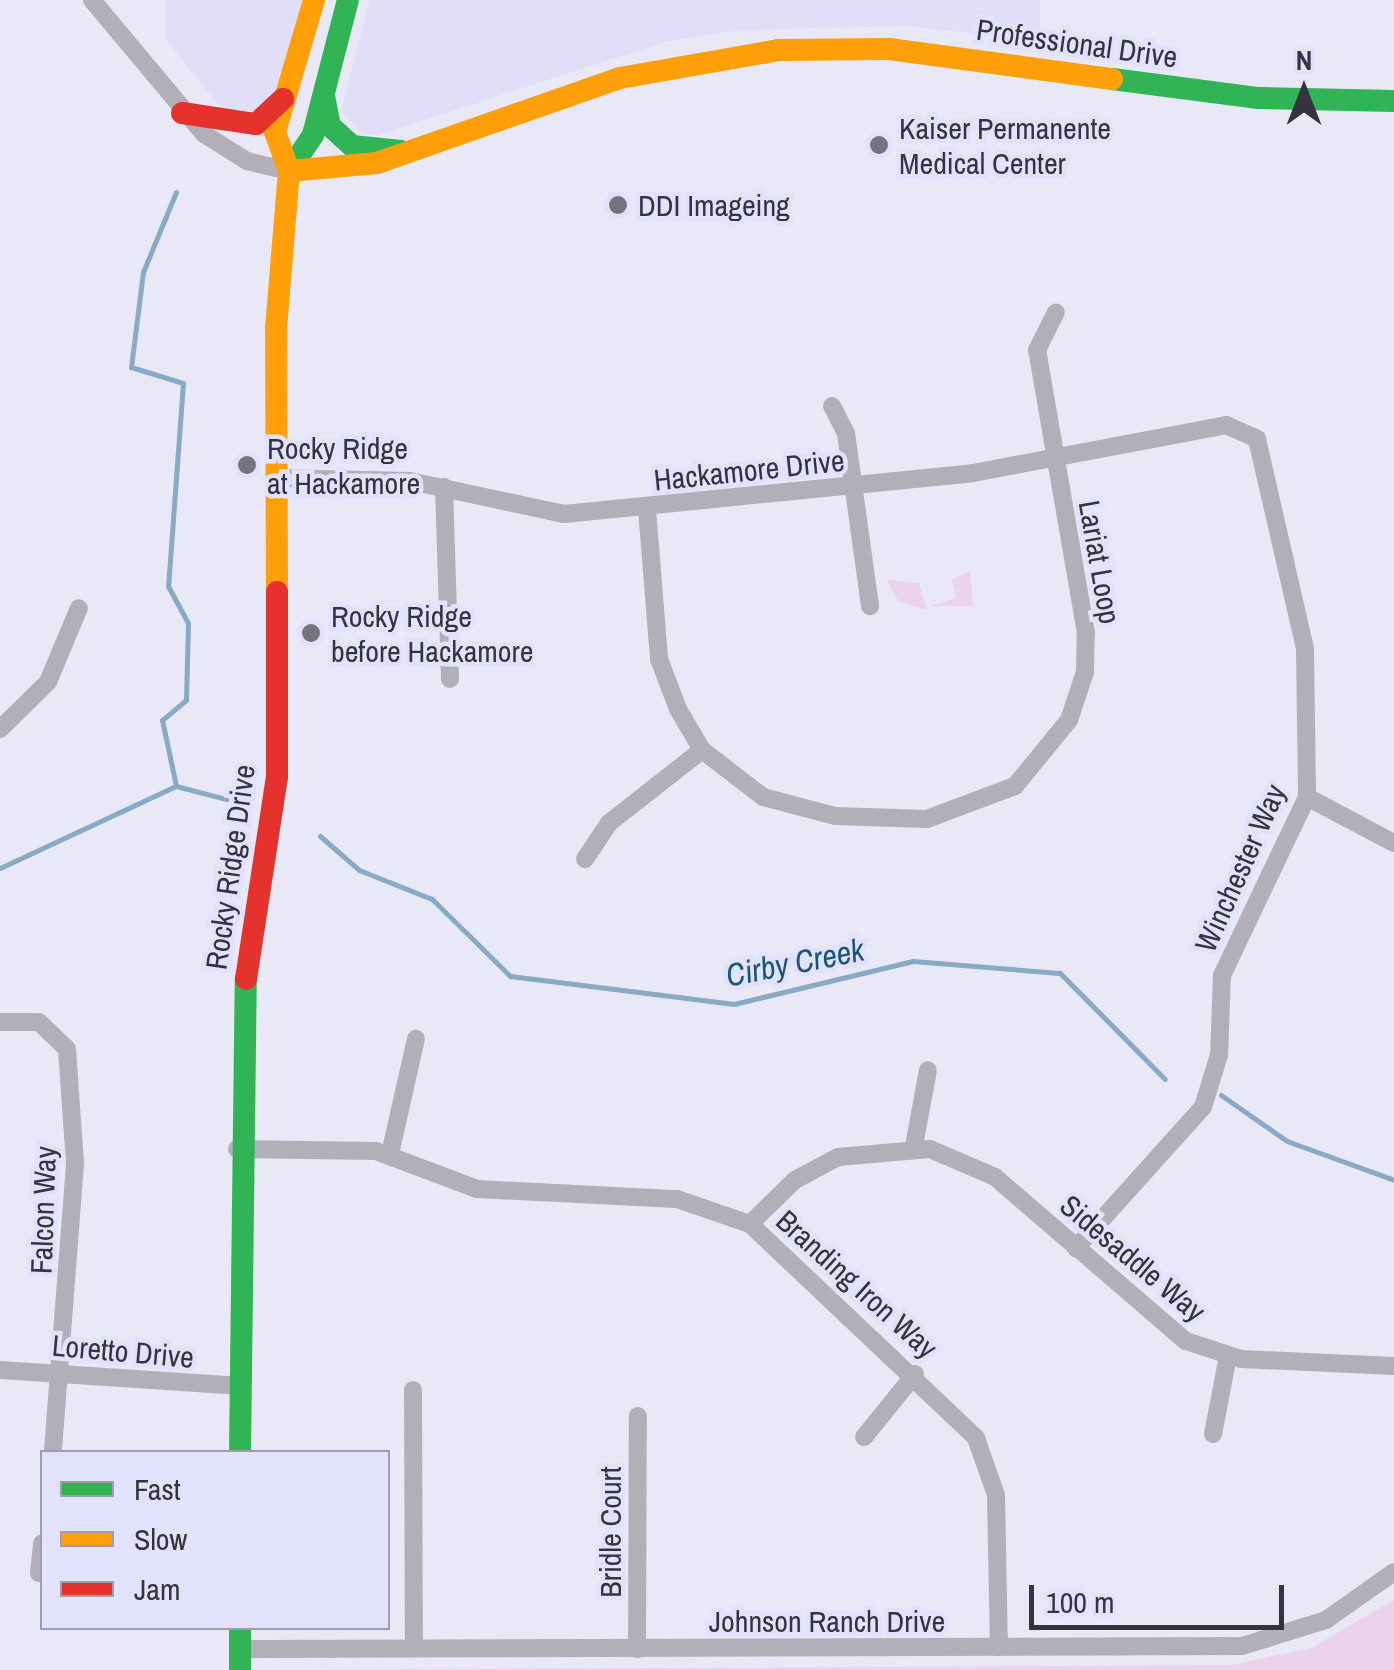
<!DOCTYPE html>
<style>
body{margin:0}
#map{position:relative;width:1394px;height:1670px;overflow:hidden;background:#e9e8f6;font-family:"Archivo Narrow",sans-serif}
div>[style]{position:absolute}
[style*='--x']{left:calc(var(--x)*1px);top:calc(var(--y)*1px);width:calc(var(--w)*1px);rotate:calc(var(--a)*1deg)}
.built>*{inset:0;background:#e0dff7}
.green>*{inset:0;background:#ebd3e9}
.stream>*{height:5px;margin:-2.5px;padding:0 2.5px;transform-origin:2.5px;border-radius:2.5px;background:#88aac5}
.street>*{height:18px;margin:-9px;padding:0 9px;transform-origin:9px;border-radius:9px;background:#b2afb9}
.fast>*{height:22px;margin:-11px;padding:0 11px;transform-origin:11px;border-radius:11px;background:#30b455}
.slow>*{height:22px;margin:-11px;padding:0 11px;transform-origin:11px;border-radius:11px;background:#ff9f0a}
.jam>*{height:22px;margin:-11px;padding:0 11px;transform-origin:11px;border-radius:11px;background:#e5322d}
.dots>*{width:28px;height:28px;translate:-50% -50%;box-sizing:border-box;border:5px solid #e3e2fc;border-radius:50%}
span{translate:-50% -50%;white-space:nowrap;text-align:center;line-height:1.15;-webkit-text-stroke:9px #e3e2fc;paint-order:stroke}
.street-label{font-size:30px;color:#35343e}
.poi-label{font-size:30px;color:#35343e}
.left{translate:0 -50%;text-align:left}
.water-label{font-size:32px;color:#1b5677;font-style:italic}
.legend{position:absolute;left:40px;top:1450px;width:350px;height:180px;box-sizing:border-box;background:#e3e2fc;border:2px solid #9d9cb0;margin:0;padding:12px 18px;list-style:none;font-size:30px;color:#35343e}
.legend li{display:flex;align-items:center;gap:20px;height:50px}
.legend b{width:50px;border:2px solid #9d9cb0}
.north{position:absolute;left:1254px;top:40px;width:100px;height:100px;-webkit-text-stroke:8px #e3e2fc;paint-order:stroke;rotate:0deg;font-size:28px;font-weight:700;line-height:40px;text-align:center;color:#35343e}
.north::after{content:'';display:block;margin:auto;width:35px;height:45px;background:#35343e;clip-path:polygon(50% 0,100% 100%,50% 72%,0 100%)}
.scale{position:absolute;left:1029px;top:1585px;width:255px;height:45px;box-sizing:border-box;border:5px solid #35343e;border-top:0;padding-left:12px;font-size:30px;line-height:35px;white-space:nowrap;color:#35343e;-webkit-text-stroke:8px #e3e2fc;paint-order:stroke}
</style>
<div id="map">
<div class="built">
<i style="clip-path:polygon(165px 0,306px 0,280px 89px,261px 111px,221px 109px,165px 38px)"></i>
<i style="clip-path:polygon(370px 0,1040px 0,1040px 41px,907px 26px,740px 30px,665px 42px,378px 135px,361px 133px,341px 111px)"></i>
</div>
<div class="green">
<i style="clip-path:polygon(970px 571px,973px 606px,930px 606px,956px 598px,952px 579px)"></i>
<i style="clip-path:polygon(887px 580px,919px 583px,927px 610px,898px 601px)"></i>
<i style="clip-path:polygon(1394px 1600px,1394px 1670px,285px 1670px,1231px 1665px,1311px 1648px)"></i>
</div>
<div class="stream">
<i style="--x:176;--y:192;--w:87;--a:112.4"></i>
<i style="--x:143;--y:272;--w:96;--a:97.2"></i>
<i style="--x:131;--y:367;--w:54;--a:17.1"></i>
<i style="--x:183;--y:383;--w:204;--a:94.2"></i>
<i style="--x:168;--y:586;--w:42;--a:61.6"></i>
<i style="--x:188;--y:623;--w:77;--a:91.5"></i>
<i style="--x:186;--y:700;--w:31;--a:140"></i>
<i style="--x:162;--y:720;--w:67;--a:78"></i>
<i style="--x:320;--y:836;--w:52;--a:41.1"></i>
<i style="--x:359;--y:870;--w:79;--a:21.7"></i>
<i style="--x:432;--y:899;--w:110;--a:44.6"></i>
<i style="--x:510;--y:976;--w:226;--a:7.1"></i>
<i style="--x:734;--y:1004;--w:184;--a:-13.5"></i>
<i style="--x:913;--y:961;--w:147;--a:4.7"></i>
<i style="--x:1060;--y:973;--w:149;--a:45.3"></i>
<i style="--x:0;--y:868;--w:194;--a:-25"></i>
<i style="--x:176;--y:786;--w:52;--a:14.6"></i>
<i style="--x:1221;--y:1095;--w:80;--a:34.9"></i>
<i style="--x:1287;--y:1141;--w:114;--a:20"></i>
</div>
<div class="street">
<i style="--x:92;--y:0;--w:175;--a:50.1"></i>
<i style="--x:204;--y:134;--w:51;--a:32.1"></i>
<i style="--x:247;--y:161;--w:43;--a:13.4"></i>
<i style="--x:832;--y:406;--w:30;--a:63"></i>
<i style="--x:846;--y:433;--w:175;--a:82.1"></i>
<i style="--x:276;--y:478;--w:134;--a:1.3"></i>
<i style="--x:410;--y:481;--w:157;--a:12.1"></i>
<i style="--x:564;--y:514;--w:411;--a:-5.7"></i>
<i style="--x:973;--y:473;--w:258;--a:-10.7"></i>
<i style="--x:1226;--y:425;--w:34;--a:24"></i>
<i style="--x:1257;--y:439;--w:215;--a:77.1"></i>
<i style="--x:1305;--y:649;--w:148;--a:89.2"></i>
<i style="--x:1307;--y:797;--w:197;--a:115.5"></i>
<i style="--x:1222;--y:975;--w:80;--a:92.1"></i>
<i style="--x:1219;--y:1055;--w:54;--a:107.1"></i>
<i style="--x:1203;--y:1107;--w:190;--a:132"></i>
<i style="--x:444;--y:487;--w:192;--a:88.2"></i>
<i style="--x:647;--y:509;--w:150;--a:85.4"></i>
<i style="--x:659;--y:659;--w:53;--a:69.2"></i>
<i style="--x:678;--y:709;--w:48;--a:59.7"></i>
<i style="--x:702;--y:750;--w:77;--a:37.6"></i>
<i style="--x:763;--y:797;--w:74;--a:14.8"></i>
<i style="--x:835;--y:816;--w:92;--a:1.9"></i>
<i style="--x:927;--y:819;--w:94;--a:-20.6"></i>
<i style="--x:1015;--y:786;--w:85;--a:-50.7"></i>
<i style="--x:1069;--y:720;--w:51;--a:-71.6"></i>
<i style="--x:1085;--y:672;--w:39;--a:-89"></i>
<i style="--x:1086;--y:633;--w:287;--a:-99.8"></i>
<i style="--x:1037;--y:350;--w:42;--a:-63.4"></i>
<i style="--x:0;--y:729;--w:67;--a:-44.4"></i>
<i style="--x:48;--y:682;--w:80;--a:-67.3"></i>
<i style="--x:1307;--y:797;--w:98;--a:27.9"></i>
<i style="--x:585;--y:859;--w:43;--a:-56.3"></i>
<i style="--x:609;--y:823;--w:118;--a:-38.1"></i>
<i style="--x:0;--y:1022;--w:39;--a:0"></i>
<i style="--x:39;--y:1022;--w:39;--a:44"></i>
<i style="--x:67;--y:1049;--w:115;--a:86"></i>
<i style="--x:75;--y:1164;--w:289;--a:94.4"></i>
<i style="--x:914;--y:1146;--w:77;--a:-79.6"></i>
<i style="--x:237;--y:1149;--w:139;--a:0.8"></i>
<i style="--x:376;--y:1151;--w:108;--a:20.6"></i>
<i style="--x:477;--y:1189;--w:200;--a:2.9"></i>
<i style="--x:677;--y:1199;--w:77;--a:18.9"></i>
<i style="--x:750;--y:1224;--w:311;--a:43.4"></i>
<i style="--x:976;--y:1438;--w:60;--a:70.7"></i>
<i style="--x:996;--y:1495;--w:152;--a:88.9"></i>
<i style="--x:390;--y:1154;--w:118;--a:-77.3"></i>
<i style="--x:750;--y:1224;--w:63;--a:-44.4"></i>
<i style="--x:795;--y:1180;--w:49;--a:-28.1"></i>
<i style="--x:838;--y:1157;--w:92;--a:-5"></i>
<i style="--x:930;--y:1149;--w:71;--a:23.3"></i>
<i style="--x:995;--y:1177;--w:252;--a:40.7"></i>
<i style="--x:1186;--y:1341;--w:58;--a:18.1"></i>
<i style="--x:1241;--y:1359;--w:153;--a:2.6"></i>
<i style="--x:0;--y:1370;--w:242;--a:3.8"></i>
<i style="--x:413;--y:1390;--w:258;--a:89.8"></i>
<i style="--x:1213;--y:1434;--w:79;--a:-79.1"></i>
<i style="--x:864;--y:1437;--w:81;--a:-51"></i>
<i style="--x:39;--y:1573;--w:30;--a:-84"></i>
<i style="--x:240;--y:1649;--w:1002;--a:-0.17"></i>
<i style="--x:1242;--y:1646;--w:88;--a:-17.2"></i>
<i style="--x:1326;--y:1620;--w:83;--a:-35.2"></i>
<i style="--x:637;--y:1649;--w:233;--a:-89.8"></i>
</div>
<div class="fast">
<i style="--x:1112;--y:79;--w:148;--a:7.4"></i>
<i style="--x:1259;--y:98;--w:135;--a:1.3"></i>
<i style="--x:324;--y:96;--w:31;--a:79"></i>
<i style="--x:330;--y:126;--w:30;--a:42"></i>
<i style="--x:352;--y:146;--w:49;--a:5.8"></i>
<i style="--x:289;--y:171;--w:43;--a:-56.3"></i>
<i style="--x:313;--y:135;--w:139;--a:-75.5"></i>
<i style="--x:240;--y:1452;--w:473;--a:-89.3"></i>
<i style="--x:240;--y:1628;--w:42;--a:90"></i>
</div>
<div class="slow">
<i style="--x:289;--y:171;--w:88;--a:-5.2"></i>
<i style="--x:377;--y:163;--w:257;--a:-19.3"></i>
<i style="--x:620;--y:78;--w:160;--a:-10"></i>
<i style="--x:778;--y:50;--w:111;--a:-0.5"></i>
<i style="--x:889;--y:49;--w:225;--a:7.7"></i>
<i style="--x:277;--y:592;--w:263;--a:-90.2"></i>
<i style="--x:276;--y:329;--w:159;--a:-85.3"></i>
<i style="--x:289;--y:171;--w:41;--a:-109.7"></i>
<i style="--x:275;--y:132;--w:138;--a:-73.5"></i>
</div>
<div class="jam">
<i style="--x:182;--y:113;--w:75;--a:8.5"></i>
<i style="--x:256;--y:124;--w:37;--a:-43"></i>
<i style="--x:246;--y:979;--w:204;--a:-81.3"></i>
<i style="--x:277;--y:777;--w:185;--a:-90"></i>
</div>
<div class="dots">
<i style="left:879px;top:145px;background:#74737e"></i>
<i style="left:618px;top:205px;background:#74737e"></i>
<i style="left:247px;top:465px;background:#74737e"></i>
<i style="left:311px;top:633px;background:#74737e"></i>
</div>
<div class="street-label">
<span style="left:1077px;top:43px;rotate:8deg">Professional Drive</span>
<span style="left:749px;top:470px;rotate:-6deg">Hackamore Drive</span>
<span style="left:1100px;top:562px;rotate:80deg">Lariat Loop</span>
<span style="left:230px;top:867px;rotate:-82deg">Rocky Ridge Drive</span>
<span style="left:1240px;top:868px;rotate:-66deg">Winchester Way</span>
<span style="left:43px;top:1210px;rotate:-88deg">Falcon Way</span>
<span style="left:1133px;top:1258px;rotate:40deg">Sidesaddle Way</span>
<span style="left:857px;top:1284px;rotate:42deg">Branding Iron Way</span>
<span style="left:123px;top:1351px;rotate:5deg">Loretto Drive</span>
<span style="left:610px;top:1532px;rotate:-90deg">Bridle Court</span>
<span style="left:827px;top:1621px">Johnson Ranch Drive</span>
</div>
<div class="poi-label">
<span class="left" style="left:899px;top:145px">Kaiser Permanente<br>Medical Center</span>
<span class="left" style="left:638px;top:205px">DDI Imageing</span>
<span class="left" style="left:267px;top:465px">Rocky Ridge<br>at Hackamore</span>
<span class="left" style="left:331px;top:633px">Rocky Ridge<br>before Hackamore</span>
</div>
<div class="water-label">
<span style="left:795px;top:963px;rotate:-11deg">Cirby Creek</span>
</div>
<ul class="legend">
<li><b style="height:12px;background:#30b455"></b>Fast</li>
<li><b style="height:12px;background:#ff9f0a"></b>Slow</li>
<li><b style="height:12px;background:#e5322d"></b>Jam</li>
</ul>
<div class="north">N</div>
<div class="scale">100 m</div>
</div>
